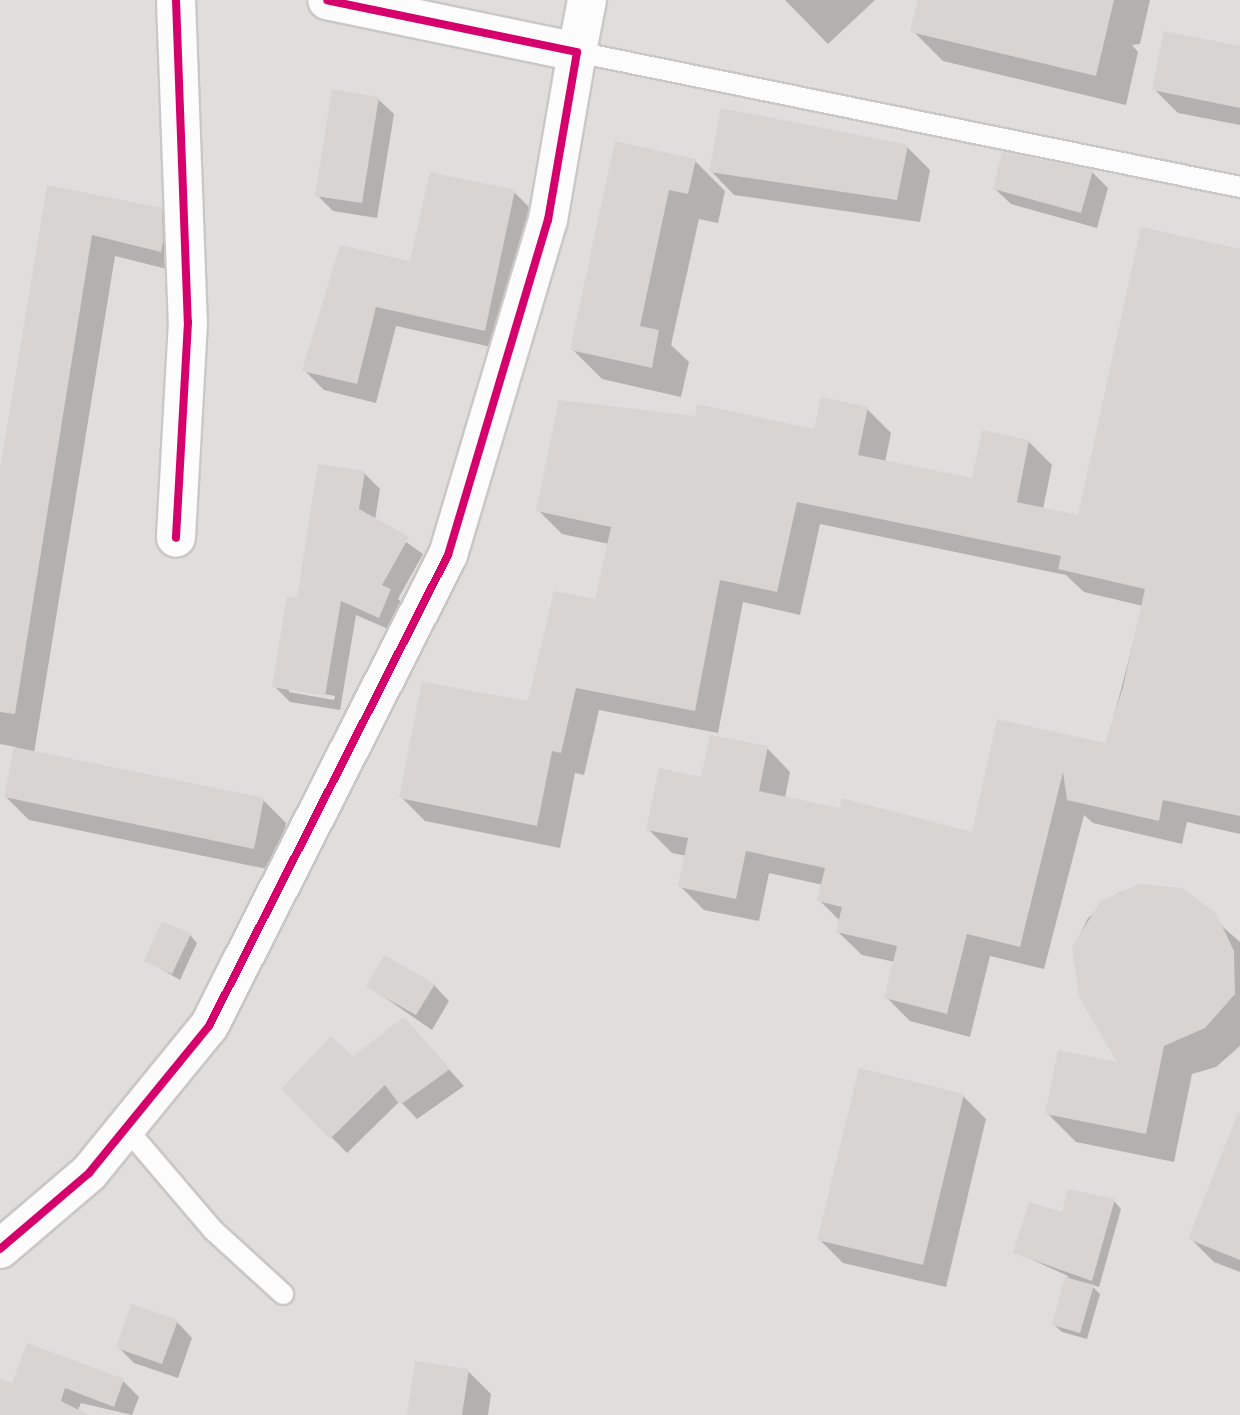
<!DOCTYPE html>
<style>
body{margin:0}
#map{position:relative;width:1240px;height:1415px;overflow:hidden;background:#f0eeeb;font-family:Inter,sans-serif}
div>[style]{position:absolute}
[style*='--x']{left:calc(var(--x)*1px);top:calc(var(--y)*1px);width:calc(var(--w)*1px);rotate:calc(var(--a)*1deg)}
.residential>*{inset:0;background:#dfdedc}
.shadow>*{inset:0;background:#0003}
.building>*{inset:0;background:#d7d4d2}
.roads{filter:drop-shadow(2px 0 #c9c8c7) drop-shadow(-2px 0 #c9c8c7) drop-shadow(0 2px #c9c8c7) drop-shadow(0 -2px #c9c8c7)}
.service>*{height:20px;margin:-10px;padding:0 10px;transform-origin:10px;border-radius:10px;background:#fdfcfc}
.minor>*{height:38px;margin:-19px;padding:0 19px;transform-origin:19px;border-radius:19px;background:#fdfcfc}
.cycleway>*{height:8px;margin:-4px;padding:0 4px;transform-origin:4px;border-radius:4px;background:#d6006c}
span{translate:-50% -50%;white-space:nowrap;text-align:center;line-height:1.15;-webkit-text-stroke:6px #fff;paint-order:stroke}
</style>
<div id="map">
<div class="residential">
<i style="clip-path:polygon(0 0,1240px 0,1240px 1415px,0 1415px)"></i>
</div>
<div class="shadow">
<i style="clip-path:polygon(785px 0,875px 0,828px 44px)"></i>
<i style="clip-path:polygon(920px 0,1150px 0,1140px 44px,1132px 45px,1138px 52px,1126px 105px,943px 61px,913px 31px)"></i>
<i style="clip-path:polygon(1240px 49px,1240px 125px,1178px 113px,1155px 90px)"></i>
<i style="clip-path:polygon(378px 99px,394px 114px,377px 218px,333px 211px,317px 195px)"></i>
<i style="clip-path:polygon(616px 144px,695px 161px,725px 191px,718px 223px,699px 219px,671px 345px,689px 362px,681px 397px,602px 379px,572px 349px)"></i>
<i style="clip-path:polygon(907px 147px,930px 170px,920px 222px,734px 195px,711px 171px)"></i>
<i style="clip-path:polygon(1092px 172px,1108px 188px,1097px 228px,1011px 204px,995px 189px)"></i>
<i style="clip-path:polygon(49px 187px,161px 210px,184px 233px,183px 273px,115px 256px,34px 753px,263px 800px,286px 823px,277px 871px,29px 820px,6px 797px,16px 747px,0 744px,0 476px)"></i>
<i style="clip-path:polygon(514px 192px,534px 212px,505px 350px,396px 326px,376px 403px,324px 390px,304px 370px,412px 264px)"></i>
<i style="clip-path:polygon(1240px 258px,1240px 834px,1187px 822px,1182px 844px,1093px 823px,1084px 815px,1044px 969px,990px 956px,970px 1037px,910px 1021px,886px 997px,895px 962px,862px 955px,838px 932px,841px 922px,819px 900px,823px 885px,769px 873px,759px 921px,704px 910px,680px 886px,687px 856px,672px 853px,648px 829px,703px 779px,767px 748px,790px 772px,785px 798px,974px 835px,999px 721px,1106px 746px,1143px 606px,1084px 592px,1066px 575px,820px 524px,800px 615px,743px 602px,718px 733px,599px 710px,584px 775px,575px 773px,560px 848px,425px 821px,401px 797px,529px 704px,596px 602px,609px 544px,562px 534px,538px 510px,816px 431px,867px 409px,891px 433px,885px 462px,973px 480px,1028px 441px,1052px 465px,1043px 509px,1080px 518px)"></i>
<i style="clip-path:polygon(evenodd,364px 473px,380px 489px,375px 520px,423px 554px,398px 599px,406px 607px,395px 632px,356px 615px,340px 710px,290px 702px,274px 686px,298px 600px,364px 473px,289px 688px,335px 696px,334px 700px,289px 692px,289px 688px)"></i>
<i style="clip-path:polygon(1181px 890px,1240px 942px,1240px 1046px,1216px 1067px,1192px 1074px,1174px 1162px,1076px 1142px,1048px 1114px,1121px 1064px,1074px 946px,1088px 918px,1120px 892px)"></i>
<i style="clip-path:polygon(190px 935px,197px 943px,180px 980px,146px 960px)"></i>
<i style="clip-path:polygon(434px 985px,449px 1001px,432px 1030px,368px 986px)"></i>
<i style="clip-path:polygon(419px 1036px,464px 1086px,417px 1119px,400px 1101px,347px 1153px,284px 1089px)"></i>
<i style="clip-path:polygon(963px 1096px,986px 1119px,946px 1287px,843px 1263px,819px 1239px)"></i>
<i style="clip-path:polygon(1240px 1116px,1240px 1272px,1214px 1262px,1191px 1239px)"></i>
<i style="clip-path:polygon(1114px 1201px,1121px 1209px,1099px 1287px,1090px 1284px,1100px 1294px,1087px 1339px,1062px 1332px,1054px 1325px,1068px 1276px,1015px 1252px,1064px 1215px)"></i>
<i style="clip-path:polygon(177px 1322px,192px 1338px,178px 1378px,134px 1363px,118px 1347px)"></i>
<i style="clip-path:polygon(28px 1345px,123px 1381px,139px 1397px,132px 1415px,81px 1403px,76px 1415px,0 1415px)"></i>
<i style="clip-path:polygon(468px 1371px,491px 1394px,488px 1415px,409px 1415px)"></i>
</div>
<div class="building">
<i style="clip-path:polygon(918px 0,1114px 0,1096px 76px,910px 32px)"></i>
<i style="clip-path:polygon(1164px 31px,1240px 46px,1240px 108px,1152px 90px)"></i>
<i style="clip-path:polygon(332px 89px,379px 97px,362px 203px,315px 196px)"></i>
<i style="clip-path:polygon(721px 108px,908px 145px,897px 200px,709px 172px)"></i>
<i style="clip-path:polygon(615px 141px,696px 159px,688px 194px,669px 190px,640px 326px,659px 330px,652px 368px,570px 350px)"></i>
<i style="clip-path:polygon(1002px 152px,1093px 170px,1081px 213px,993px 189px)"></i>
<i style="clip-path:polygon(430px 172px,515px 190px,485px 331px,376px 307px,357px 384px,302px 371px,340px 245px,410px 261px)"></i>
<i style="clip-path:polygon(47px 185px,162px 208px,163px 242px,161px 252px,92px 235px,15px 714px,0 712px,0 470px)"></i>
<i style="clip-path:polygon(1141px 227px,1240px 249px,1240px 816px,1163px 800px,1159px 821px,1067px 800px,1063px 772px,1020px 947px,967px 934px,947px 1014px,884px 998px,897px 946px,836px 932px,842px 907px,817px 901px,825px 868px,746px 851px,736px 899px,678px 887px,688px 838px,646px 830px,659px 768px,701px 777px,710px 735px,768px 746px,759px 791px,840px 808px,842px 798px,972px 832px,997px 719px,1105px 743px,1123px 687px,1145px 589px,1058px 569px,1061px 556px,797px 502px,777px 592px,720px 580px,695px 711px,576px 688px,561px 753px,552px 751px,537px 826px,399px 798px,422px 682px,528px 701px,554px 591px,595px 599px,611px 527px,536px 511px,559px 400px,695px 416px,697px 404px,814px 429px,821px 397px,868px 407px,858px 455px,972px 478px,982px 430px,1029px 440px,1017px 502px,1078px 515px)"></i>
<i style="clip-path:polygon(318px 464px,365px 471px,359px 509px,409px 537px,382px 585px,391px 589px,379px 618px,341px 601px,325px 696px,272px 687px,287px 596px,297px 598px)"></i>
<i style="clip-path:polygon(14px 747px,264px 798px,254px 849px,4px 797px)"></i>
<i style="clip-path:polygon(1140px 884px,1182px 888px,1216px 913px,1234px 951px,1235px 994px,1205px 1028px,1164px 1046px,1146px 1134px,1045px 1114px,1058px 1050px,1117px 1062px,1079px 997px,1072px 946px,1101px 901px)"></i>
<i style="clip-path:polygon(162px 921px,191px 934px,172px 974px,144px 961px)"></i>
<i style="clip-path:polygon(384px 955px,435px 984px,416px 1015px,366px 987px)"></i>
<i style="clip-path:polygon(404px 1017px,450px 1069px,400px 1105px,385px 1085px,330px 1139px,281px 1089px,331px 1036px,353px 1056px)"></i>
<i style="clip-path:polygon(859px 1068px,964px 1094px,923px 1265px,817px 1240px)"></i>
<i style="clip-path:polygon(1238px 1113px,1240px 1114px,1240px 1260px,1188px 1239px)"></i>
<i style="clip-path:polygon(1068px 1189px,1115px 1199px,1092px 1281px,1013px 1253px,1029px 1202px,1062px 1212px)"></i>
<i style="clip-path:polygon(1065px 1277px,1094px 1285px,1080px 1333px,1052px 1325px)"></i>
<i style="clip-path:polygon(131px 1304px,178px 1320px,162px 1364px,116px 1348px)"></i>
<i style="clip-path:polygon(27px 1343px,124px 1379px,114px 1407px,65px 1388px,61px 1401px,89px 1415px,0 1415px,0 1378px,12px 1383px)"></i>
<i style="clip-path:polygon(415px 1361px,469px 1369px,462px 1415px,407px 1415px)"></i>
</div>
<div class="roads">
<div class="service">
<i style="--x:577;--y:52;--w:677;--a:11.51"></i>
<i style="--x:126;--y:1128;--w:134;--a:49.5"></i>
<i style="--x:213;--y:1230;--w:95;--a:42.4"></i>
</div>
<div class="minor">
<i style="--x:176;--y:0;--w:322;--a:87.9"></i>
<i style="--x:188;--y:322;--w:216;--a:93.2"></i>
<i style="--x:577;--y:52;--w:53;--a:-79.1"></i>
<i style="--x:0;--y:1249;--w:117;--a:-40.5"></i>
<i style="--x:89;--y:1173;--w:190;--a:-50.8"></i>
<i style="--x:209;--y:1026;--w:528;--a:-63.1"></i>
<i style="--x:448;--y:555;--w:350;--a:-73.4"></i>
<i style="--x:548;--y:220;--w:170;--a:-80.2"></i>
<i style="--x:577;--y:52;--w:255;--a:-168.3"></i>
</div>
</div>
<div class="cycleway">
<i style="--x:176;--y:0;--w:322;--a:87.9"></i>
<i style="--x:188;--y:322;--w:216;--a:93.2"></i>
<i style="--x:0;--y:1249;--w:117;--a:-40.5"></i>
<i style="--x:89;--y:1173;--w:190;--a:-50.8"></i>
<i style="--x:209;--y:1026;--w:528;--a:-63.1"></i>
<i style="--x:448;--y:555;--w:350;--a:-73.4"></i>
<i style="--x:548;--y:220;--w:170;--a:-80.2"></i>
<i style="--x:577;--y:52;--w:255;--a:-168.3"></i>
</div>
</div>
